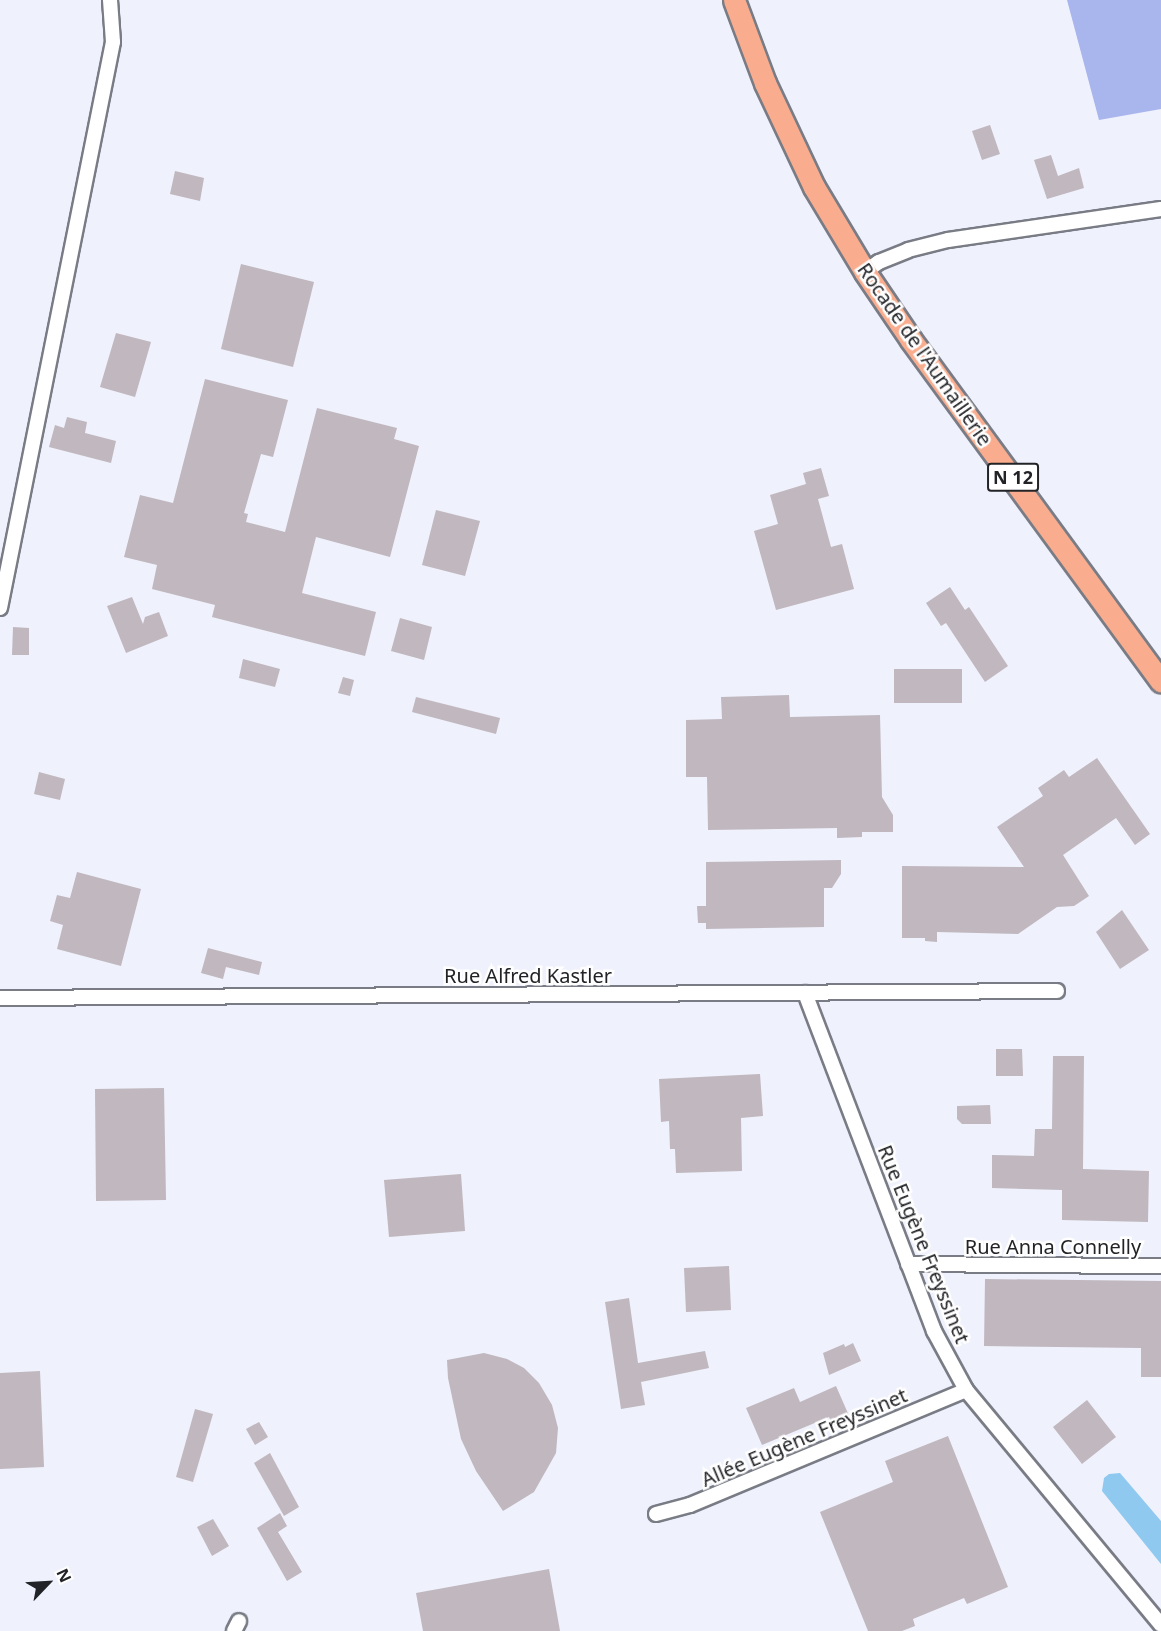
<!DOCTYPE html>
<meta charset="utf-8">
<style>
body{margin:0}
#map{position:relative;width:1161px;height:1631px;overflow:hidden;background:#eff1fc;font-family:"Noto Sans",sans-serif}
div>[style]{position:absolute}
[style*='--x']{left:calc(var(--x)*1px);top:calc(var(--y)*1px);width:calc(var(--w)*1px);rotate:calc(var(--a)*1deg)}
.forest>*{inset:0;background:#a9b5ed}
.water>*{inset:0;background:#8fc9ef}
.building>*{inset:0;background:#c0b7bf}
.roads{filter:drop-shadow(2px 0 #797c85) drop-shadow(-2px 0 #797c85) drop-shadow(0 2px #797c85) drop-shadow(0 -2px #797c85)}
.street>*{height:14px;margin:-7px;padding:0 7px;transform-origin:7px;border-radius:7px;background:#fff}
.primary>*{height:21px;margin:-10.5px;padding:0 10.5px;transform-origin:10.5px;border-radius:10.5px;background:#f9ad8e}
span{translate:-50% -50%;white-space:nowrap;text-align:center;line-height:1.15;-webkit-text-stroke:5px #fff;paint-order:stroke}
.shield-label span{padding:2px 4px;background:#fff;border:2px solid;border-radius:4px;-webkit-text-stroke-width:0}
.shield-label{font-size:18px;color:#222327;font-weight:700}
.street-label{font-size:20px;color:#222327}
.north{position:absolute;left:18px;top:1553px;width:60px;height:60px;-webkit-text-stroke:4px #fff;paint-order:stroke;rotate:65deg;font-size:16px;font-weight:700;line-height:24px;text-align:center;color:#222327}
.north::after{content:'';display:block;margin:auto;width:21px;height:27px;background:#222327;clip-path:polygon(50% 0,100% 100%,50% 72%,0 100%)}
</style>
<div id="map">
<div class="forest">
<i style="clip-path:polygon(1067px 0,1161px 0,1161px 109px,1099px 120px)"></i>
</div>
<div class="water">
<i style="clip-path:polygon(1120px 1473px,1161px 1521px,1161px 1564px,1102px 1491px,1104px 1478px,1109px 1474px)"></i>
</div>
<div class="building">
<i style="clip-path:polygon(990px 125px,1000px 154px,982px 160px,972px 131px)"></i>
<i style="clip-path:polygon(1051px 155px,1058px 176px,1079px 168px,1084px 188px,1047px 199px,1034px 160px)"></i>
<i style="clip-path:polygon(175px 171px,204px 178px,200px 201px,170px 194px)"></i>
<i style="clip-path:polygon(241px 264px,314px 282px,293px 367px,221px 349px)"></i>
<i style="clip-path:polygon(116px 333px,151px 342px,135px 397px,100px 387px)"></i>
<i style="clip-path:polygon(205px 379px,288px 400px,273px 457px,261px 454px,244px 513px,248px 514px,246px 522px,285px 532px,317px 408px,397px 428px,394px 439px,419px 446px,390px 557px,316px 537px,302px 593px,376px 612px,365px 656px,212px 617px,215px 605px,152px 589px,157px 565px,124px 557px,140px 495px,173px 503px)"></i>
<i style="clip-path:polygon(67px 417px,87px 422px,85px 433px,116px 441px,111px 463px,49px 447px,55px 425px,64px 428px)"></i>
<i style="clip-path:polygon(821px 468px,829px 496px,818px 499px,831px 547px,842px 544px,854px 589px,776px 610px,754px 531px,778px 524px,770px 495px,806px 484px,803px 473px)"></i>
<i style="clip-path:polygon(436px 510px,480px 521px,465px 576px,422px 565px)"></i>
<i style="clip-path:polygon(950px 587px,965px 610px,969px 607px,1008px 666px,985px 682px,946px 623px,941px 626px,926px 603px)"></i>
<i style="clip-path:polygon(132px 597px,143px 624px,145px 617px,159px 612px,168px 636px,126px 653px,107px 606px)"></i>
<i style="clip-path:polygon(400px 618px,432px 627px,424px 660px,391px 651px)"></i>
<i style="clip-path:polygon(13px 627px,29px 628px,29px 655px,12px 655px)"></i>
<i style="clip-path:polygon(243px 659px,280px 669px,275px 687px,239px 678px)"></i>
<i style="clip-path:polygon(894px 669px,962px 669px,962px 703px,894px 703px)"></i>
<i style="clip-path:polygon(343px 677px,354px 680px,350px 696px,338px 693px)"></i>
<i style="clip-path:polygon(789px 695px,790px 717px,880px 715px,882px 797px,893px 815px,893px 832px,862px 832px,862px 837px,837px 838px,837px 828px,708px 830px,707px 777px,686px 777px,686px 720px,722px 719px,721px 697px)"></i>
<i style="clip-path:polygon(416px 697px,500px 718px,496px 734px,412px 712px)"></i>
<i style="clip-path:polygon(1097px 758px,1150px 834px,1135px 845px,1116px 818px,1063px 855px,1089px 896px,1074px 906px,1057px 907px,1018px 934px,937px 932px,937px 942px,925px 941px,925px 938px,902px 938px,902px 866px,1024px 867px,997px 827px,1043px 796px,1038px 788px,1064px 770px,1069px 777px)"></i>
<i style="clip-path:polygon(39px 772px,65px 779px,60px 800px,34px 794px)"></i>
<i style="clip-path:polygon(841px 860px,841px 874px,832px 888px,824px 888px,824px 927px,706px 929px,706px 923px,698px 923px,697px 906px,706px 906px,706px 862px)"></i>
<i style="clip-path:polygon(77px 872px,141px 889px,121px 966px,57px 949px,63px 925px,50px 921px,57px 895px,70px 898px)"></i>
<i style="clip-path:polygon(1122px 910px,1149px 950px,1120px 969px,1096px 932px)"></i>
<i style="clip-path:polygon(208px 948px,262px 962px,259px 975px,226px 967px,223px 979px,201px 973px)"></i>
<i style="clip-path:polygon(996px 1049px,1022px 1049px,1023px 1076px,996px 1076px)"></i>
<i style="clip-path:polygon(1053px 1056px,1084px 1056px,1083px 1169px,1149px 1171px,1148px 1222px,1062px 1220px,1062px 1190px,992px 1188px,992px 1155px,1034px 1156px,1035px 1129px,1052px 1129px)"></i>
<i style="clip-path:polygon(760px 1074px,763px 1116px,741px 1118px,742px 1171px,676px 1173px,675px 1149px,670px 1149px,669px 1121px,661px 1122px,659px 1079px)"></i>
<i style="clip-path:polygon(164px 1088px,166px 1200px,96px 1201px,95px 1089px)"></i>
<i style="clip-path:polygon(990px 1105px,991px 1124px,962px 1124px,957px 1119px,957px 1106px)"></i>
<i style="clip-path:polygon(461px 1174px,465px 1231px,389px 1237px,384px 1180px)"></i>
<i style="clip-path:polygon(729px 1266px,731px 1310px,686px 1312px,684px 1268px)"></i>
<i style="clip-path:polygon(985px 1279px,1161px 1281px,1161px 1377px,1141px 1377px,1141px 1348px,984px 1346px)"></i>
<i style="clip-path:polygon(629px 1298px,638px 1363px,705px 1351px,709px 1368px,641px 1382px,645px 1405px,621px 1409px,605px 1302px)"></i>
<i style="clip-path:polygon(853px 1343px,861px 1361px,829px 1375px,823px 1353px,844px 1344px,845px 1347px)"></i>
<i style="clip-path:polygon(484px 1353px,507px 1359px,524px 1368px,539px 1383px,552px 1405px,558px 1428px,556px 1453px,534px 1492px,503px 1511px,476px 1471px,461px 1439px,448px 1378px,447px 1360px)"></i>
<i style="clip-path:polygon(40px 1371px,44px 1467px,0 1469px,0 1373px)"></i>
<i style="clip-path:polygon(836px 1386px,850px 1418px,833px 1426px,829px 1417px,762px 1445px,746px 1408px,794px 1388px,800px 1402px)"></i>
<i style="clip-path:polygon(1087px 1400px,1116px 1437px,1082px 1464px,1053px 1427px)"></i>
<i style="clip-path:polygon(195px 1409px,213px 1414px,193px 1482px,176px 1477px)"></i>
<i style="clip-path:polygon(259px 1422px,268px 1437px,255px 1445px,246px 1429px)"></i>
<i style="clip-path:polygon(948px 1436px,1008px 1587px,967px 1604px,964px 1598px,913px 1619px,915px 1626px,902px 1631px,868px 1631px,820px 1512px,893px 1482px,885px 1461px)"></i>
<i style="clip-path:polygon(270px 1453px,299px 1507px,284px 1516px,254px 1463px)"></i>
<i style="clip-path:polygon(280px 1513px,287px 1526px,278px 1532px,302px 1572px,287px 1581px,257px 1528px)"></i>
<i style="clip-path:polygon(213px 1519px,229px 1546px,212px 1556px,197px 1527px)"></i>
<i style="clip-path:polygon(549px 1569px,560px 1631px,423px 1631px,416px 1593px)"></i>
</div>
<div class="roads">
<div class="street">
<i style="--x:865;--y:272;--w:17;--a:-36"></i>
<i style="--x:879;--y:262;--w:31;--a:-22"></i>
<i style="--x:908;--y:250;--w:41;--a:-14"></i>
<i style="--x:948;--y:240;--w:215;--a:-8.3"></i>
<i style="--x:0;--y:608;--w:577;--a:-78.71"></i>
<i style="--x:113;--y:42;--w:42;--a:-94.1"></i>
<i style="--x:805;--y:993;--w:362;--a:69.1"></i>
<i style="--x:934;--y:1331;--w:67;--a:61.5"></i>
<i style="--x:966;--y:1390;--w:305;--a:50.3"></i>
<i style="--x:0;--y:998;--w:1057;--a:-0.38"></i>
<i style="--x:908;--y:1264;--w:253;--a:0.5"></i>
<i style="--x:656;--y:1514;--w:35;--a:-15"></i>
<i style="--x:690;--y:1505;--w:299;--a:-22.6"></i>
<i style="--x:234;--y:1631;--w:11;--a:-63"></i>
</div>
<div class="primary">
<i style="--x:734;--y:0;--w:89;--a:69.5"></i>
<i style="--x:765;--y:83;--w:115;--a:64.8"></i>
<i style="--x:814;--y:187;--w:99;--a:59"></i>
<i style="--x:865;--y:272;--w:82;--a:55.9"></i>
<i style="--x:911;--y:340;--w:423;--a:53.8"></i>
</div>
</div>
<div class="shield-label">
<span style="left:1013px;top:477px">N 12</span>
</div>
<div class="street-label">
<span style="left:925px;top:354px;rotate:55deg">Rocade de l'Aumaillerie</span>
<span style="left:528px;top:975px">Rue Alfred Kastler</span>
<span style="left:924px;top:1244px;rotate:68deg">Rue Eugène Freyssinet</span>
<span style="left:1053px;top:1246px">Rue Anna Connelly</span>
<span style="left:804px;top:1437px;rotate:-23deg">Allée Eugène Freyssinet</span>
</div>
<div class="north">N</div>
</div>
